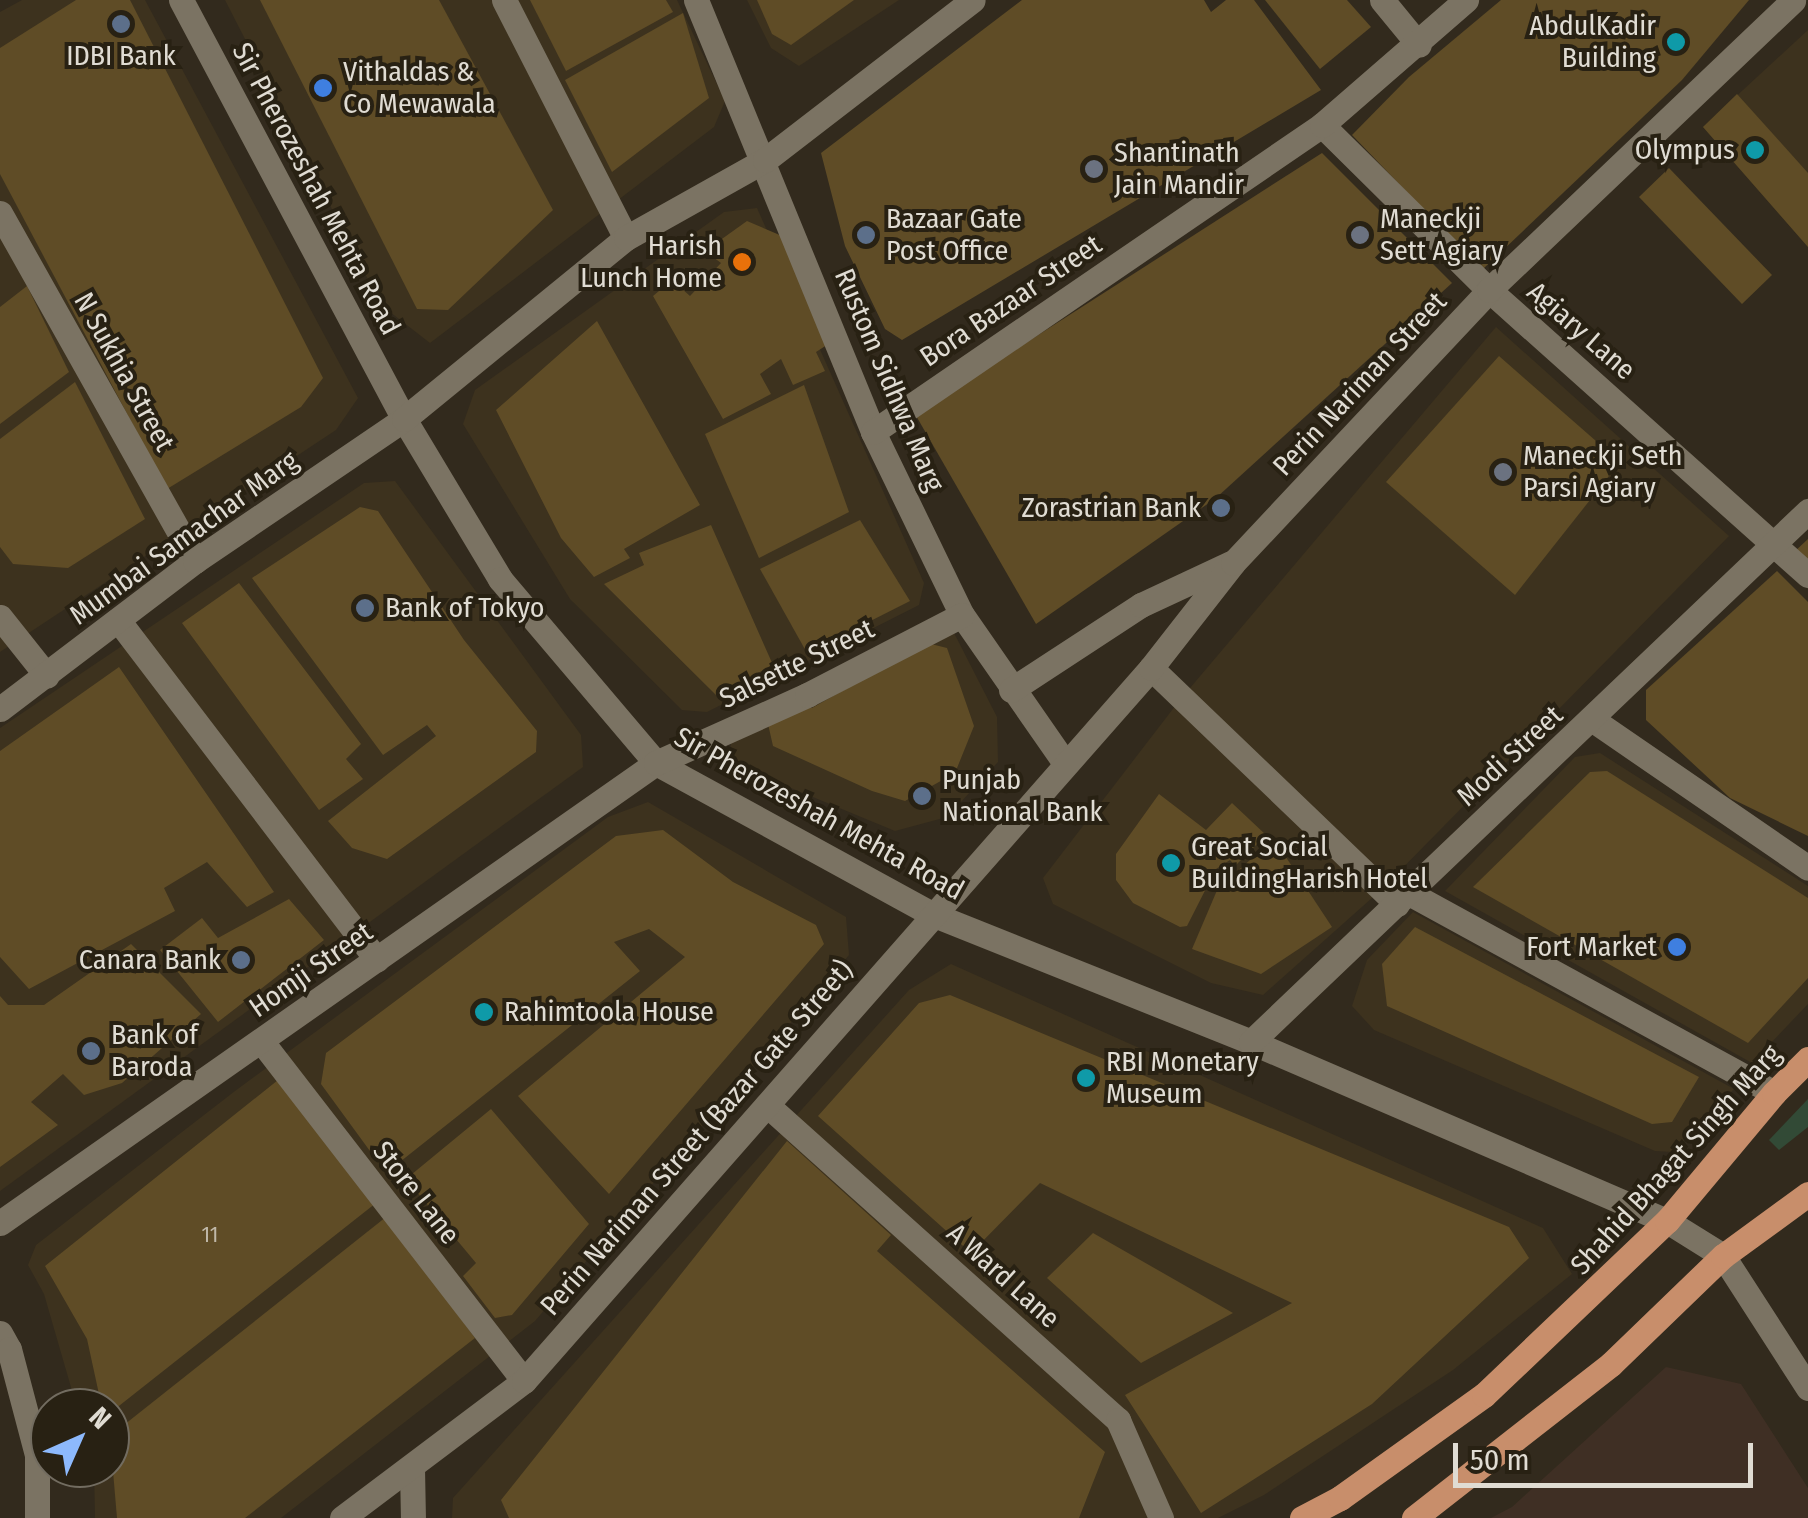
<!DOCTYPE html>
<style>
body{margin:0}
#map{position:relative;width:1808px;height:1518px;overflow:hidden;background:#322a1d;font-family:"Fira Sans Condensed",sans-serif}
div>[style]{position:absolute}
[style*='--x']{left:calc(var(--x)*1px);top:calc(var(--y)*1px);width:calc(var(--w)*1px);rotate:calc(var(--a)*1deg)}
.built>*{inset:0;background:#3d321e}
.industrial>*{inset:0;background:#3f2f24}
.green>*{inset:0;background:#324a36}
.building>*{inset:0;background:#5f4c26}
.minor>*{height:25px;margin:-12.5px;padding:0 12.5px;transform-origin:12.5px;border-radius:12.5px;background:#7b7363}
.major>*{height:25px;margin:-12.5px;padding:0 12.5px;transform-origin:12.5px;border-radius:12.5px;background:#c88e6b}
.dots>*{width:28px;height:28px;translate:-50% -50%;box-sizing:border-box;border:5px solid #282113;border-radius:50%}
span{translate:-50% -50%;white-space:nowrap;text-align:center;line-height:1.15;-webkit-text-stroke:8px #282113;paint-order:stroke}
.number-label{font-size:22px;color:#c0b8a8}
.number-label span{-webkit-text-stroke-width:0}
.poi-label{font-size:28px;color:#e0dcd3}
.right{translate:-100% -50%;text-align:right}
.left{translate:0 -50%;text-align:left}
.street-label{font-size:28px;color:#e0dcd3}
.north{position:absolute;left:30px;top:1388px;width:100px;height:100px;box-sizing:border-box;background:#282113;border:2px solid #726c60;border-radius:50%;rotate:45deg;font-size:28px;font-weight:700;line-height:40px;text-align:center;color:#e0dcd3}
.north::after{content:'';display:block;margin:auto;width:35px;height:45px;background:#8db9fc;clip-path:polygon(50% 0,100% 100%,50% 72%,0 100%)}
.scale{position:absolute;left:1453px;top:1443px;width:300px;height:45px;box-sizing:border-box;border:5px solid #e0dcd3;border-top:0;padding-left:12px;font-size:30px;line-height:35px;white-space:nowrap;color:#e0dcd3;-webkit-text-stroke:8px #282113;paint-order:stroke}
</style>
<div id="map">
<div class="built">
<i style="clip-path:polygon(22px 0,145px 0,358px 398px,336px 430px,0 652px,0 12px)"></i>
<i style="clip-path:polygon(225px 0,677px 0,725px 101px,714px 127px,430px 343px,381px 305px)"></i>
<i style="clip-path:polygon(747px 0,899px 0,799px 66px,771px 48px)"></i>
<i style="clip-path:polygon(1808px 30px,1808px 247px,1703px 127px)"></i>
<i style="clip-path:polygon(757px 208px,924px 583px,919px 605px,707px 712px,682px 710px,570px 599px,463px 424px,475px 390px,724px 212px)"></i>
<i style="clip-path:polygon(1496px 327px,1729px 536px,1381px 890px,1263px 995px,1211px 983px,1053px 904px,1043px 878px,1179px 701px)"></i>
<i style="clip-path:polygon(395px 481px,581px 735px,583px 767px,0 1191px,0 728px,364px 483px)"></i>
<i style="clip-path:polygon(952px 629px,997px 717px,998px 762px,947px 817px,895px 831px,728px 762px,733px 731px)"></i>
<i style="clip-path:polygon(1600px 753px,1808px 886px,1808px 1004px,1752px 1063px,1445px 891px,1575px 757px)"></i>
<i style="clip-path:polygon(648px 802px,846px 917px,849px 955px,535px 1321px,281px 1518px,95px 1518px,94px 1468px,110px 1468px,110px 1408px,77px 1408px,44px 1294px,28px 1265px,36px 1245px,235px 1091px,608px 817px)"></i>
<i style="clip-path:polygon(1413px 912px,1734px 1089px,1673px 1152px,1655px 1151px,1374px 1030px,1352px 1006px,1367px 960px)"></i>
<i style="clip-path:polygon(951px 964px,1543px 1228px,1572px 1274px,1453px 1370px,1264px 1495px,1218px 1518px,452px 1518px,453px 1498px,909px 990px)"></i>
</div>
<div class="industrial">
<i style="clip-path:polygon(1666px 1367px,1741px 1384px,1808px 1488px,1808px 1518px,1491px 1518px,1512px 1507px)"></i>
</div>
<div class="green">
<i style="clip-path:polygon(1808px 1099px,1808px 1127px,1779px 1150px,1769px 1140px)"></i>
</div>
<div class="building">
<i style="clip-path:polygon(76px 0,130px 0,323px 378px,301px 407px,167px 489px,0 174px,0 48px)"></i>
<i style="clip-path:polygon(260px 0,439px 0,553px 210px,448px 310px,417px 309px)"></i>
<i style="clip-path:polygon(530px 0,666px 0,673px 12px,566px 71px)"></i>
<i style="clip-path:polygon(757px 0,854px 0,791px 45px,772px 34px)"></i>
<i style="clip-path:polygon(1022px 0,1204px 0,1211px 12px,1226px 0,1254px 0,1321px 90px,902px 340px,885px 329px,845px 246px,821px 153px)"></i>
<i style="clip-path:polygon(1265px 0,1347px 0,1371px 27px,1320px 69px)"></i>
<i style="clip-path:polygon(1501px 0,1749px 0,1682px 80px,1482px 270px,1352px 135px,1409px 77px)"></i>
<i style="clip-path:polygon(683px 13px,709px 98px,612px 172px,565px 80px)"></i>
<i style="clip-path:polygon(1737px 94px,1808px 173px,1808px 247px,1703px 127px)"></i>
<i style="clip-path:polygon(1322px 153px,1452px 283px,1216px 498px,1036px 624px,915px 414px)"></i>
<i style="clip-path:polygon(1669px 168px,1772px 275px,1742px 304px,1639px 197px)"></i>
<i style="clip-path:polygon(747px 221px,782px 236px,830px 343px,816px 352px,825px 371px,793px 385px,781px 359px,760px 374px,771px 394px,723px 419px,653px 296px,672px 280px,690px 296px,721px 263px,705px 251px)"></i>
<i style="clip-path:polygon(27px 286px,69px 372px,0 424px,0 307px)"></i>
<i style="clip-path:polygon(597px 321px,700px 505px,624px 549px,630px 558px,594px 577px,561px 538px,496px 410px)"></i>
<i style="clip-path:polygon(1499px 356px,1620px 462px,1515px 595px,1386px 482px)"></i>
<i style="clip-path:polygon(75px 382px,145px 519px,68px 568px,13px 564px,0 547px,0 439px)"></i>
<i style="clip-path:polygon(804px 385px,849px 512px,759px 558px,705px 434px)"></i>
<i style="clip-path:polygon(360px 507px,378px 511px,464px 640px,537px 731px,536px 752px,387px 859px,352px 848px,328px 821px,436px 736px,427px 725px,383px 755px,252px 578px)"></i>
<i style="clip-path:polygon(860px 520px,910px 601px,807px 653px,760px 569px)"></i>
<i style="clip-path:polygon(711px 525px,773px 665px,716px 695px,604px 584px,644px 565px,639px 553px)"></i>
<i style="clip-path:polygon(1808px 539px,1808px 568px,1793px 553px)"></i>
<i style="clip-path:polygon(1777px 571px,1808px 602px,1808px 836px,1730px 798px,1646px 720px,1646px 690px)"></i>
<i style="clip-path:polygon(239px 583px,361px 744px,346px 759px,363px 779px,319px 810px,182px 623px)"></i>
<i style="clip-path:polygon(927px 643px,947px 648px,974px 726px,955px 773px,905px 801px,872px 791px,773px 746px,768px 724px,789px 707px,812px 708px)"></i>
<i style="clip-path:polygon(119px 667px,274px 892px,247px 907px,207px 862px,164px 888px,175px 911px,29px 989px,0 957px,0 751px)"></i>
<i style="clip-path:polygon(1607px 771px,1808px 898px,1808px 978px,1748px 1043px,1473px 887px,1590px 772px)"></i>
<i style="clip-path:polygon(1159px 794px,1206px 830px,1232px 803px,1266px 835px,1235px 866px,1230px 860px,1216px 869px,1187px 926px,1180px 927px,1133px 903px,1116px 880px,1116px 854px)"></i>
<i style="clip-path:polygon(663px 830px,733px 882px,816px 925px,824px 944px,609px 1194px,518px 1096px,685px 957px,649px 929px,614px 942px,640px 971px,386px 1173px,321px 1084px,326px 1053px,616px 836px)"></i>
<i style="clip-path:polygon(1274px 839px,1332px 927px,1261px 974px,1192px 949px,1218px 888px)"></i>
<i style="clip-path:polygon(289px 899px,324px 940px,218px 1022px,160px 950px,202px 918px,218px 938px)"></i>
<i style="clip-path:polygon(1415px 927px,1699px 1077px,1672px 1122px,1652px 1124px,1387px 1006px,1382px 964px)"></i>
<i style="clip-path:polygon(131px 944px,201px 1014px,122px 1083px,84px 1095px,63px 1074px,31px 1102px,58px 1125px,0 1167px,0 996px,8px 1005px,44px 1005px)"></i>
<i style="clip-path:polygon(950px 995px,1509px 1227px,1529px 1258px,1372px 1404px,1201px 1513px,1125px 1395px,1292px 1303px,1040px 1183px,971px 1253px,818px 1116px,919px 1003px)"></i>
<i style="clip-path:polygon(278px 1080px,376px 1203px,110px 1413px,110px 1408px,102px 1408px,87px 1339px,45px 1266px)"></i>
<i style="clip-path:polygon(491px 1109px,589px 1224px,512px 1315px,495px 1318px,463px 1276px,476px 1263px,406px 1179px)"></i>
<i style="clip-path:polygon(787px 1141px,891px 1235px,877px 1251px,1105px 1452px,1079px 1518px,509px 1518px,501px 1500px)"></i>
<i style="clip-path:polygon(386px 1217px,475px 1338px,245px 1518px,117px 1518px,110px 1436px)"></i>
<i style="clip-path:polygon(1093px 1233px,1233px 1313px,1141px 1363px,1047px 1278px)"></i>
</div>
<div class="minor">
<i style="--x:181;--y:0;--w:475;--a:62"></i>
<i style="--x:404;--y:419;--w:187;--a:59"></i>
<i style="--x:500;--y:579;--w:241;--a:49.7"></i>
<i style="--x:656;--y:763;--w:317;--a:28.7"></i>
<i style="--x:934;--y:915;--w:341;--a:21.8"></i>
<i style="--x:1251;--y:1042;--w:453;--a:23.3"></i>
<i style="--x:1667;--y:1221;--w:66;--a:32"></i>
<i style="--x:1723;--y:1256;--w:157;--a:57.2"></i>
<i style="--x:504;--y:0;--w:267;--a:62.9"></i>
<i style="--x:696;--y:0;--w:467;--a:67.7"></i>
<i style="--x:873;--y:432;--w:203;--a:64.1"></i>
<i style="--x:962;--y:615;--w:180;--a:55.2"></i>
<i style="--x:1382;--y:0;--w:58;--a:50.6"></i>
<i style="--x:1322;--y:125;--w:235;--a:44.7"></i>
<i style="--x:1489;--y:290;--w:428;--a:41.8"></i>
<i style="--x:0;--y:213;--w:399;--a:60.7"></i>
<i style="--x:873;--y:432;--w:544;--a:-34.36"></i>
<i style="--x:1322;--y:125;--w:191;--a:-41"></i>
<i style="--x:0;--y:617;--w:75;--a:51.5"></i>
<i style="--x:118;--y:620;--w:427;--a:52.7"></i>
<i style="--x:1151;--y:668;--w:341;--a:43.8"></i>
<i style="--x:1011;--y:690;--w:155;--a:-33.2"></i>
<i style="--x:1141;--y:605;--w:99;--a:-25"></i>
<i style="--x:0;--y:709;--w:245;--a:-37.2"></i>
<i style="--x:195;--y:561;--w:253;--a:-34.2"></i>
<i style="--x:404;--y:419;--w:286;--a:-39.2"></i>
<i style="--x:626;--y:238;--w:159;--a:-29.3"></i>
<i style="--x:765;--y:160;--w:262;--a:-37.6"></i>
<i style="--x:1593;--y:720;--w:261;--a:34.5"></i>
<i style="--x:1409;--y:893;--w:416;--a:28.7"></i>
<i style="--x:262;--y:1042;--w:428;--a:52.3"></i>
<i style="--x:1251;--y:1042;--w:770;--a:-43.63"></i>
<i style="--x:767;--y:1105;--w:472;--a:41.9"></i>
<i style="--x:1118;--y:1420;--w:107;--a:66.3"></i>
<i style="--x:0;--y:1223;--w:801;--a:-35.04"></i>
<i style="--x:656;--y:763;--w:166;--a:-24.2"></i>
<i style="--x:807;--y:695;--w:174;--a:-27.3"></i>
<i style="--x:0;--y:1333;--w:18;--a:61"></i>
<i style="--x:9;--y:1349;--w:110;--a:75.2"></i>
<i style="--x:37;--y:1455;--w:63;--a:90"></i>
<i style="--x:412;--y:1468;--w:50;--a:88.9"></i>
<i style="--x:342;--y:1518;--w:228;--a:-37"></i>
<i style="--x:524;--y:1381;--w:949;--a:-48.67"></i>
<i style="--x:1151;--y:668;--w:133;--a:-52"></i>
<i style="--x:1233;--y:563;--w:374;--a:-46.8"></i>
<i style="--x:1489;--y:290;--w:420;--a:-43.6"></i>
</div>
<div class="major">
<i style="--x:1302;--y:1518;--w:43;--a:-27.8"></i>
<i style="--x:1340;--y:1498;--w:177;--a:-35.6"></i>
<i style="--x:1484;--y:1395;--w:253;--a:-43.6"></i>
<i style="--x:1667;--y:1221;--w:167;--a:-50.1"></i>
<i style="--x:1774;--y:1093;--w:48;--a:-45"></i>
<i style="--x:1414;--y:1518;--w:250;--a:-38"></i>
<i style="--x:1611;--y:1364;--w:156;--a:-44"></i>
<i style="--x:1723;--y:1256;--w:105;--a:-36.1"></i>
</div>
<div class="dots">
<i style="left:121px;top:24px;background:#5c6f8a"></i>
<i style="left:1676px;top:42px;background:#0f9aa8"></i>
<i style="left:323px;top:88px;background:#3f7fe0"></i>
<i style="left:1755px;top:150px;background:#0f9aa8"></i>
<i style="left:1094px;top:169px;background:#6b7280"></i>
<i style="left:866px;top:235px;background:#5c6f8a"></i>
<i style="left:1360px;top:235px;background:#6b7280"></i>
<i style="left:742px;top:262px;background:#e8710a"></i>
<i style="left:1503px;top:472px;background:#6b7280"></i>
<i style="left:1221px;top:508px;background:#5c6f8a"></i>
<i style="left:365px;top:608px;background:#5c6f8a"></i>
<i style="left:922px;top:796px;background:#5c6f8a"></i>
<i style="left:1171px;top:863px;background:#0f9aa8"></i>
<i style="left:1677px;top:947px;background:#3f7fe0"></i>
<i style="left:241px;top:960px;background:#5c6f8a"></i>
<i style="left:484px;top:1012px;background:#0f9aa8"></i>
<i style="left:91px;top:1051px;background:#5c6f8a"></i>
<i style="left:1086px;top:1078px;background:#0f9aa8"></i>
</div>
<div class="number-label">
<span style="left:210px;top:1235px">11</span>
</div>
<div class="poi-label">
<span class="right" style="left:1656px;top:42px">AbdulKadir<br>Building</span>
<span style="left:121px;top:56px">IDBI Bank</span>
<span class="left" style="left:343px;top:88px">Vithaldas &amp;<br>Co Mewawala</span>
<span class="right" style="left:1735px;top:150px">Olympus</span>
<span class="left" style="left:1114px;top:169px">Shantinath<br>Jain Mandir</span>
<span class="left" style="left:886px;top:235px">Bazaar Gate<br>Post Office</span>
<span class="left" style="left:1380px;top:235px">Maneckji<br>Sett Agiary</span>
<span class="right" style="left:722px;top:262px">Harish<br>Lunch Home</span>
<span class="left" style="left:1523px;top:472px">Maneckji Seth<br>Parsi Agiary</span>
<span class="right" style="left:1201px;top:508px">Zorastrian Bank</span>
<span class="left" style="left:385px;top:608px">Bank of Tokyo</span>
<span class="left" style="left:942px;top:796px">Punjab<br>National Bank</span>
<span class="left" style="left:1191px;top:863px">Great Social<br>BuildingHarish Hotel</span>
<span class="right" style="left:1657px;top:947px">Fort Market</span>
<span class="right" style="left:221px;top:960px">Canara Bank</span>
<span class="left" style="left:504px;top:1012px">Rahimtoola House</span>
<span class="left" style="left:111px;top:1051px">Bank of<br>Baroda</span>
<span class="left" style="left:1106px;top:1078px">RBI Monetary<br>Museum</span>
</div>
<div class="street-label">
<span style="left:316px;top:189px;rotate:62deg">Sir Pherozeshah Mehta Road</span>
<span style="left:1011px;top:301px;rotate:-34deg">Bora Bazaar Street</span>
<span style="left:1581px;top:331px;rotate:41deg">Agiary Lane</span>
<span style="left:124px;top:372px;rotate:61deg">N Sukhia Street</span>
<span style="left:889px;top:380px;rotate:67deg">Rustom Sidhwa Marg</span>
<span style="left:1360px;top:384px;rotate:-47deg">Perin Nariman Street</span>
<span style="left:184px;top:538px;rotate:-36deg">Mumbai Samachar Marg</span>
<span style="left:797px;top:664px;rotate:-26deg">Salsette Street</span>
<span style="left:1510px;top:756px;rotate:-43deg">Modi Street</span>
<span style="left:819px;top:814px;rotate:29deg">Sir Pherozeshah Mehta Road</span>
<span style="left:311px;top:970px;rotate:-35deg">Homji Street</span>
<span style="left:697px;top:1138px;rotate:-49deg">Perin Nariman Street (Bazar Gate Street)</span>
<span style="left:1676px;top:1160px;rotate:-48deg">Shahid Bhagat Singh Marg</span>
<span style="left:416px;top:1193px;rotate:52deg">Store Lane</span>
<span style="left:1003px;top:1276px;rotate:42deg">A Ward Lane</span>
</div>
<div class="north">N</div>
<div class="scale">50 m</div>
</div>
